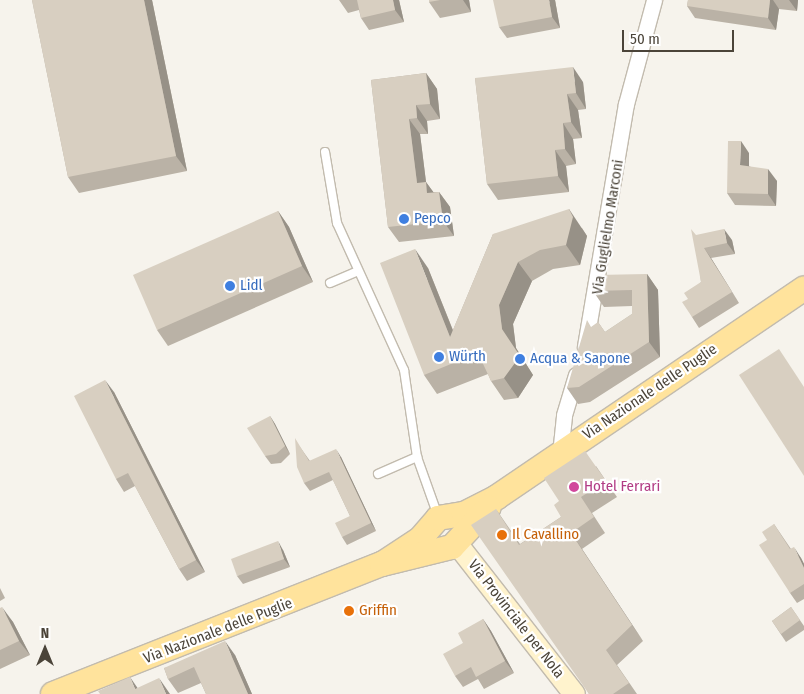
<!DOCTYPE html>
<meta charset="utf-8">
<style>
body{margin:0}
#map{position:relative;width:804px;height:694px;overflow:hidden;background:#f6f3ec;font-family:"Fira Sans Condensed",sans-serif}
div>[style]{position:absolute}
[style*='--x']{left:calc(var(--x)*1px);top:calc(var(--y)*1px);width:calc(var(--w)*1px);rotate:calc(var(--a)*1deg)}
.roads{filter:drop-shadow(1px 0 #c2bbae) drop-shadow(-1px 0 #c2bbae) drop-shadow(0 1px #c2bbae) drop-shadow(0 -1px #c2bbae)}
.lane>*{height:8px;margin:-4px;padding:0 4px;transform-origin:4px;border-radius:4px;background:#fff}
.street>*{height:15px;margin:-7.5px;padding:0 7.5px;transform-origin:7.5px;border-radius:7.5px;background:#fff}
.secondary>*{height:21px;margin:-10.5px;padding:0 10.5px;transform-origin:10.5px;border-radius:10.5px;background:#fff3cd}
.primary>*{height:24px;margin:-12px;padding:0 12px;transform-origin:12px;border-radius:12px;background:#ffe39c}
.wall>*{inset:0;background:#bab2a6}
.shaded-wall>*{inset:0;background:#979187}
.building>*{inset:0;background:#d8cfc1}
.dots>*{width:14px;height:14px;translate:-50% -50%;box-sizing:border-box;border:2px solid #fff;border-radius:50%}
span{translate:-50% -50%;white-space:nowrap;text-align:center;line-height:1.15;-webkit-text-stroke:4.5px #fff;paint-order:stroke}
.shop-label{font-size:15px;color:#366cbe}
.left{translate:0 -50%;text-align:left}
.street-label{font-size:15px;color:#4b4439}
.hotel-label{font-size:15px;color:#b23c85}
.food-label{font-size:15px;color:#c56008}
.north{position:absolute;left:20px;top:624px;width:50px;height:50px;-webkit-text-stroke:4px #fff;paint-order:stroke;rotate:0deg;font-size:14px;font-weight:700;line-height:20px;text-align:center;color:#4b4439}
.north::after{content:'';display:block;margin:auto;width:18px;height:22px;background:#4b4439;clip-path:polygon(50% 0,100% 100%,50% 72%,0 100%)}
.scale{position:absolute;left:622px;top:30px;width:112px;height:22px;box-sizing:border-box;border:2px solid #4b4439;border-top:0;padding-left:6px;font-size:15px;line-height:18px;white-space:nowrap;color:#4b4439;-webkit-text-stroke:4px #fff;paint-order:stroke}
</style>
<div id="map">
<div class="roads">
<div class="lane">
<i style="--x:325;--y:152;--w:72;--a:80.4"></i>
<i style="--x:337;--y:223;--w:162;--a:65.5"></i>
<i style="--x:404;--y:370;--w:88;--a:81.5"></i>
<i style="--x:417;--y:457;--w:63;--a:70.4"></i>
<i style="--x:330;--y:283;--w:30;--a:-23"></i>
<i style="--x:378;--y:474;--w:43;--a:-23.6"></i>
</div>
<div class="street">
<i style="--x:585;--y:346;--w:245;--a:-80.4"></i>
<i style="--x:626;--y:104;--w:108;--a:-74.9"></i>
<i style="--x:560;--y:454;--w:39;--a:-84"></i>
<i style="--x:564;--y:415;--w:42;--a:-73.3"></i>
</div>
<div class="secondary">
<i style="--x:457;--y:544;--w:190;--a:52"></i>
</div>
<div class="primary">
<i style="--x:382;--y:564;--w:45;--a:-33.3"></i>
<i style="--x:420;--y:539;--w:28;--a:-49"></i>
<i style="--x:438;--y:518;--w:26;--a:-9"></i>
<i style="--x:464;--y:514;--w:37;--a:-27"></i>
<i style="--x:497;--y:497;--w:371;--a:-34.2"></i>
<i style="--x:53;--y:694;--w:354;--a:-21.6"></i>
<i style="--x:382;--y:564;--w:72;--a:-13.7"></i>
<i style="--x:452;--y:547;--w:54;--a:-47.2"></i>
</div>
</div>
<div class="wall">
<i style="clip-path:polygon(32px 0,152px 0,187px 171px,79px 193px,68px 177px)"></i>
<i style="clip-path:polygon(339px 0,399px 0,404px 22px,369px 30px,361px 18px,359px 10px,348px 13px)"></i>
<i style="clip-path:polygon(429px 0,469px 0,471px 12px,440px 18px,429px 2px)"></i>
<i style="clip-path:polygon(555px 0,560px 28px,507px 38px,499px 27px)"></i>
<i style="clip-path:polygon(688px 0,798px 0,797px 11px,779px 9px,776px 30px,695px 18px,687px 6px)"></i>
<i style="clip-path:polygon(426px 73px,437px 89px,440px 119px,427px 121px,428px 134px,420px 134px,426px 182px,433px 192px,439px 192px,450px 207px,454px 236px,399px 242px,388px 227px,371px 80px)"></i>
<i style="clip-path:polygon(475px 78px,583px 82px,586px 109px,578px 110px,582px 138px,573px 139px,576px 164px,566px 166px,569px 192px,498px 200px,487px 184px)"></i>
<i style="clip-path:polygon(749px 153px,749px 166px,777px 181px,776px 206px,735px 205px,727px 193px)"></i>
<i style="clip-path:polygon(278px 211px,289px 227px,313px 282px,168px 346px,157px 330px)"></i>
<i style="clip-path:polygon(582px 228px,587px 236px,580px 265px,553px 269px,532px 281px,513px 324px,516px 348px,533px 375px,518px 398px,504px 400px,491px 381px,488px 374px,437px 394px,424px 375px,428px 268px,453px 330px,493px 234px)"></i>
<i style="clip-path:polygon(696px 235px,732px 240px,735px 254px,711px 258px,739px 303px,699px 328px,692px 317px,688px 299px,701px 282px)"></i>
<i style="clip-path:polygon(647px 274px,658px 290px,660px 357px,590px 402px,578px 404px,567px 388px,598px 322px,605px 332px,632px 314px,632px 306px,604px 307px,593px 291px)"></i>
<i style="clip-path:polygon(114px 392px,205px 572px,187px 581px,179px 569px,135px 486px,124px 492px,116px 479px)"></i>
<i style="clip-path:polygon(270px 416px,275px 424px,290px 454px,281px 463px,271px 464px,265px 456px)"></i>
<i style="clip-path:polygon(300px 447px,310px 461px,341px 457px,376px 531px,347px 545px,342px 537px,350px 516px,333px 480px,310px 491px,304px 483px)"></i>
<i style="clip-path:polygon(596px 466px,617px 497px,592px 513px,605px 533px,582px 549px,643px 641px,617px 665px,637px 694px,589px 694px,496px 509px,520px 544px,561px 517px,559px 501px)"></i>
<i style="clip-path:polygon(774px 524px,791px 549px,801px 558px,804px 564px,804px 599px,797px 603px,790px 593px,767px 540px)"></i>
<i style="clip-path:polygon(283px 550px,290px 567px,243px 584px,237px 576px)"></i>
<i style="clip-path:polygon(0 588px,5px 598px,0 601px)"></i>
<i style="clip-path:polygon(791px 607px,804px 626px,804px 630px,786px 642px,772px 621px)"></i>
<i style="clip-path:polygon(0 608px,13px 622px,30px 655px,0 669px)"></i>
<i style="clip-path:polygon(483px 619px,491px 631px,514px 673px,484px 689px,478px 679px,463px 687px,455px 676px,463px 643px)"></i>
<i style="clip-path:polygon(235px 655px,252px 694px,206px 694px,201px 683px,178px 693px,168px 679px,164px 668px)"></i>
</div>
<div class="shaded-wall">
<i style="clip-path:polygon(144px 0,152px 0,187px 171px,176px 156px)"></i>
<i style="clip-path:polygon(393px 0,399px 0,404px 22px,395px 10px)"></i>
<i style="clip-path:polygon(463px 0,469px 0,471px 12px)"></i>
<i style="clip-path:polygon(549px 0,555px 0,560px 28px,552px 17px)"></i>
<i style="clip-path:polygon(770px 0,773px 0,779px 9px,776px 30px,768px 18px)"></i>
<i style="clip-path:polygon(789px 0,798px 0,797px 11px)"></i>
<i style="clip-path:polygon(573px 67px,583px 82px,586px 109px,576px 93px)"></i>
<i style="clip-path:polygon(426px 73px,437px 89px,440px 119px,430px 104px)"></i>
<i style="clip-path:polygon(567px 94px,578px 110px,582px 138px,571px 122px)"></i>
<i style="clip-path:polygon(416px 105px,427px 121px,428px 134px,417px 118px)"></i>
<i style="clip-path:polygon(409px 119px,420px 134px,428px 198px,417px 183px)"></i>
<i style="clip-path:polygon(563px 123px,573px 139px,576px 164px,565px 149px)"></i>
<i style="clip-path:polygon(741px 141px,749px 153px,749px 177px,740px 165px)"></i>
<i style="clip-path:polygon(555px 150px,566px 166px,569px 192px,558px 176px)"></i>
<i style="clip-path:polygon(768px 169px,777px 181px,776px 206px,768px 194px)"></i>
<i style="clip-path:polygon(426px 182px,437px 197px,427px 193px)"></i>
<i style="clip-path:polygon(439px 192px,450px 207px,454px 236px,443px 221px)"></i>
<i style="clip-path:polygon(569px 209px,587px 236px,580px 265px,566px 245px)"></i>
<i style="clip-path:polygon(278px 211px,289px 227px,313px 282px,302px 266px)"></i>
<i style="clip-path:polygon(724px 229px,732px 240px,735px 254px,727px 243px)"></i>
<i style="clip-path:polygon(704px 248px,711px 258px,739px 303px)"></i>
<i style="clip-path:polygon(415px 249px,428px 268px,463px 356px,450px 337px)"></i>
<i style="clip-path:polygon(518px 262px,532px 281px,513px 324px,516px 348px,533px 375px,518px 398px,504px 378px,502px 329px,499px 305px)"></i>
<i style="clip-path:polygon(647px 274px,658px 290px,660px 357px,649px 342px)"></i>
<i style="clip-path:polygon(105px 380px,114px 392px,205px 572px,196px 560px)"></i>
<i style="clip-path:polygon(270px 416px,275px 424px,290px 454px,285px 446px)"></i>
<i style="clip-path:polygon(336px 449px,341px 457px,376px 531px,371px 523px)"></i>
<i style="clip-path:polygon(571px 533px,582px 549px,643px 641px,632px 625px)"></i>
<i style="clip-path:polygon(278px 541px,283px 550px,290px 567px,284px 559px)"></i>
<i style="clip-path:polygon(794px 547px,801px 558px,804px 564px,804px 568px)"></i>
<i style="clip-path:polygon(2px 607px,13px 622px,30px 655px,19px 641px)"></i>
<i style="clip-path:polygon(483px 619px,491px 631px,514px 673px,505px 661px)"></i>
<i style="clip-path:polygon(225px 641px,235px 655px,252px 694px,248px 694px)"></i>
<i style="clip-path:polygon(130px 677px,141px 693px,135px 689px)"></i>
<i style="clip-path:polygon(159px 678px,170px 694px,166px 694px)"></i>
</div>
<div class="building">
<i style="clip-path:polygon(32px 0,144px 0,176px 156px,68px 177px)"></i>
<i style="clip-path:polygon(357px 0,393px 0,395px 10px,361px 18px)"></i>
<i style="clip-path:polygon(429px 0,440px 0,429px 2px)"></i>
<i style="clip-path:polygon(493px 0,549px 0,552px 17px,499px 27px)"></i>
<i style="clip-path:polygon(688px 0,770px 0,768px 18px,687px 6px)"></i>
<i style="clip-path:polygon(573px 67px,576px 93px,567px 94px,571px 122px,563px 123px,565px 149px,555px 150px,558px 176px,487px 184px,475px 78px)"></i>
<i style="clip-path:polygon(426px 73px,430px 104px,416px 105px,417px 118px,409px 119px,417px 183px,426px 182px,427px 193px,439px 192px,443px 221px,388px 227px,371px 80px)"></i>
<i style="clip-path:polygon(728px 141px,741px 141px,740px 165px,768px 169px,768px 194px,727px 193px)"></i>
<i style="clip-path:polygon(569px 209px,573px 217px,566px 245px,540px 250px,518px 262px,499px 305px,502px 329px,520px 356px,504px 378px,491px 381px,478px 353px,424px 375px,380px 263px,415px 249px,450px 337px,493px 234px)"></i>
<i style="clip-path:polygon(278px 211px,302px 266px,157px 330px,133px 275px)"></i>
<i style="clip-path:polygon(691px 229px,696px 235px,724px 229px,727px 243px,704px 248px,732px 292px,692px 317px,682px 302px,688px 299px,684px 293px,701px 282px)"></i>
<i style="clip-path:polygon(647px 274px,649px 342px,579px 387px,567px 388px,587px 320px,591px 327px,598px 322px,605px 332px,632px 314px,632px 290px,593px 291px,596px 275px)"></i>
<i style="clip-path:polygon(779px 349px,804px 387px,804px 476px,739px 375px)"></i>
<i style="clip-path:polygon(105px 380px,196px 560px,179px 569px,128px 473px,116px 479px,74px 396px)"></i>
<i style="clip-path:polygon(270px 416px,285px 446px,276px 454px,265px 456px,247px 428px)"></i>
<i style="clip-path:polygon(295px 438px,309px 461px,336px 449px,371px 523px,342px 537px,335px 523px,350px 516px,329px 472px,304px 483px,297px 467px)"></i>
<i style="clip-path:polygon(585px 451px,606px 481px,581px 497px,594px 517px,571px 533px,632px 625px,606px 650px,629px 683px,613px 694px,589px 694px,471px 525px,496px 509px,519px 545px,561px 517px,554px 505px,559px 501px,544px 478px)"></i>
<i style="clip-path:polygon(774px 524px,790px 549px,794px 547px,804px 568px,804px 584px,790px 593px,759px 545px,767px 540px,762px 532px)"></i>
<i style="clip-path:polygon(278px 541px,284px 559px,237px 576px,231px 559px)"></i>
<i style="clip-path:polygon(2px 607px,19px 641px,0 650px,0 608px)"></i>
<i style="clip-path:polygon(791px 607px,800px 620px,781px 634px,772px 621px)"></i>
<i style="clip-path:polygon(483px 619px,505px 661px,476px 677px,471px 667px,455px 676px,443px 654px,463px 643px,458px 633px)"></i>
<i style="clip-path:polygon(225px 641px,248px 694px,206px 694px,194px 667px,168px 679px,164px 668px)"></i>
<i style="clip-path:polygon(130px 677px,135px 689px,159px 678px,166px 694px,100px 694px,98px 691px)"></i>
</div>
<div class="dots">
<i style="left:404px;top:219px;background:#3f7fe0"></i>
<i style="left:230px;top:286px;background:#3f7fe0"></i>
<i style="left:439px;top:357px;background:#3f7fe0"></i>
<i style="left:520px;top:359px;background:#3f7fe0"></i>
<i style="left:574px;top:487px;background:#d1479c"></i>
<i style="left:502px;top:535px;background:#e8710a"></i>
<i style="left:349px;top:611px;background:#e8710a"></i>
</div>
<div class="shop-label">
<span class="left" style="left:414px;top:219px">Pepco</span>
<span class="left" style="left:240px;top:286px">Lidl</span>
<span class="left" style="left:449px;top:357px">Würth</span>
<span class="left" style="left:530px;top:359px">Acqua &amp; Sapone</span>
</div>
<div class="street-label">
<span style="left:608px;top:227px;rotate:-81deg">Via Guglielmo Marconi</span>
<span style="left:650px;top:392px;rotate:-34deg">Via Nazionale delle Puglie</span>
<span style="left:516px;top:619px;rotate:52deg">Via Provinciale per Nola</span>
<span style="left:218px;top:631px;rotate:-21deg">Via Nazionale delle Puglie</span>
</div>
<div class="hotel-label">
<span class="left" style="left:584px;top:487px">Hotel Ferrari</span>
</div>
<div class="food-label">
<span class="left" style="left:512px;top:535px">Il Cavallino</span>
<span class="left" style="left:359px;top:611px">Griffin</span>
</div>
<div class="north">N</div>
<div class="scale">50 m</div>
</div>
